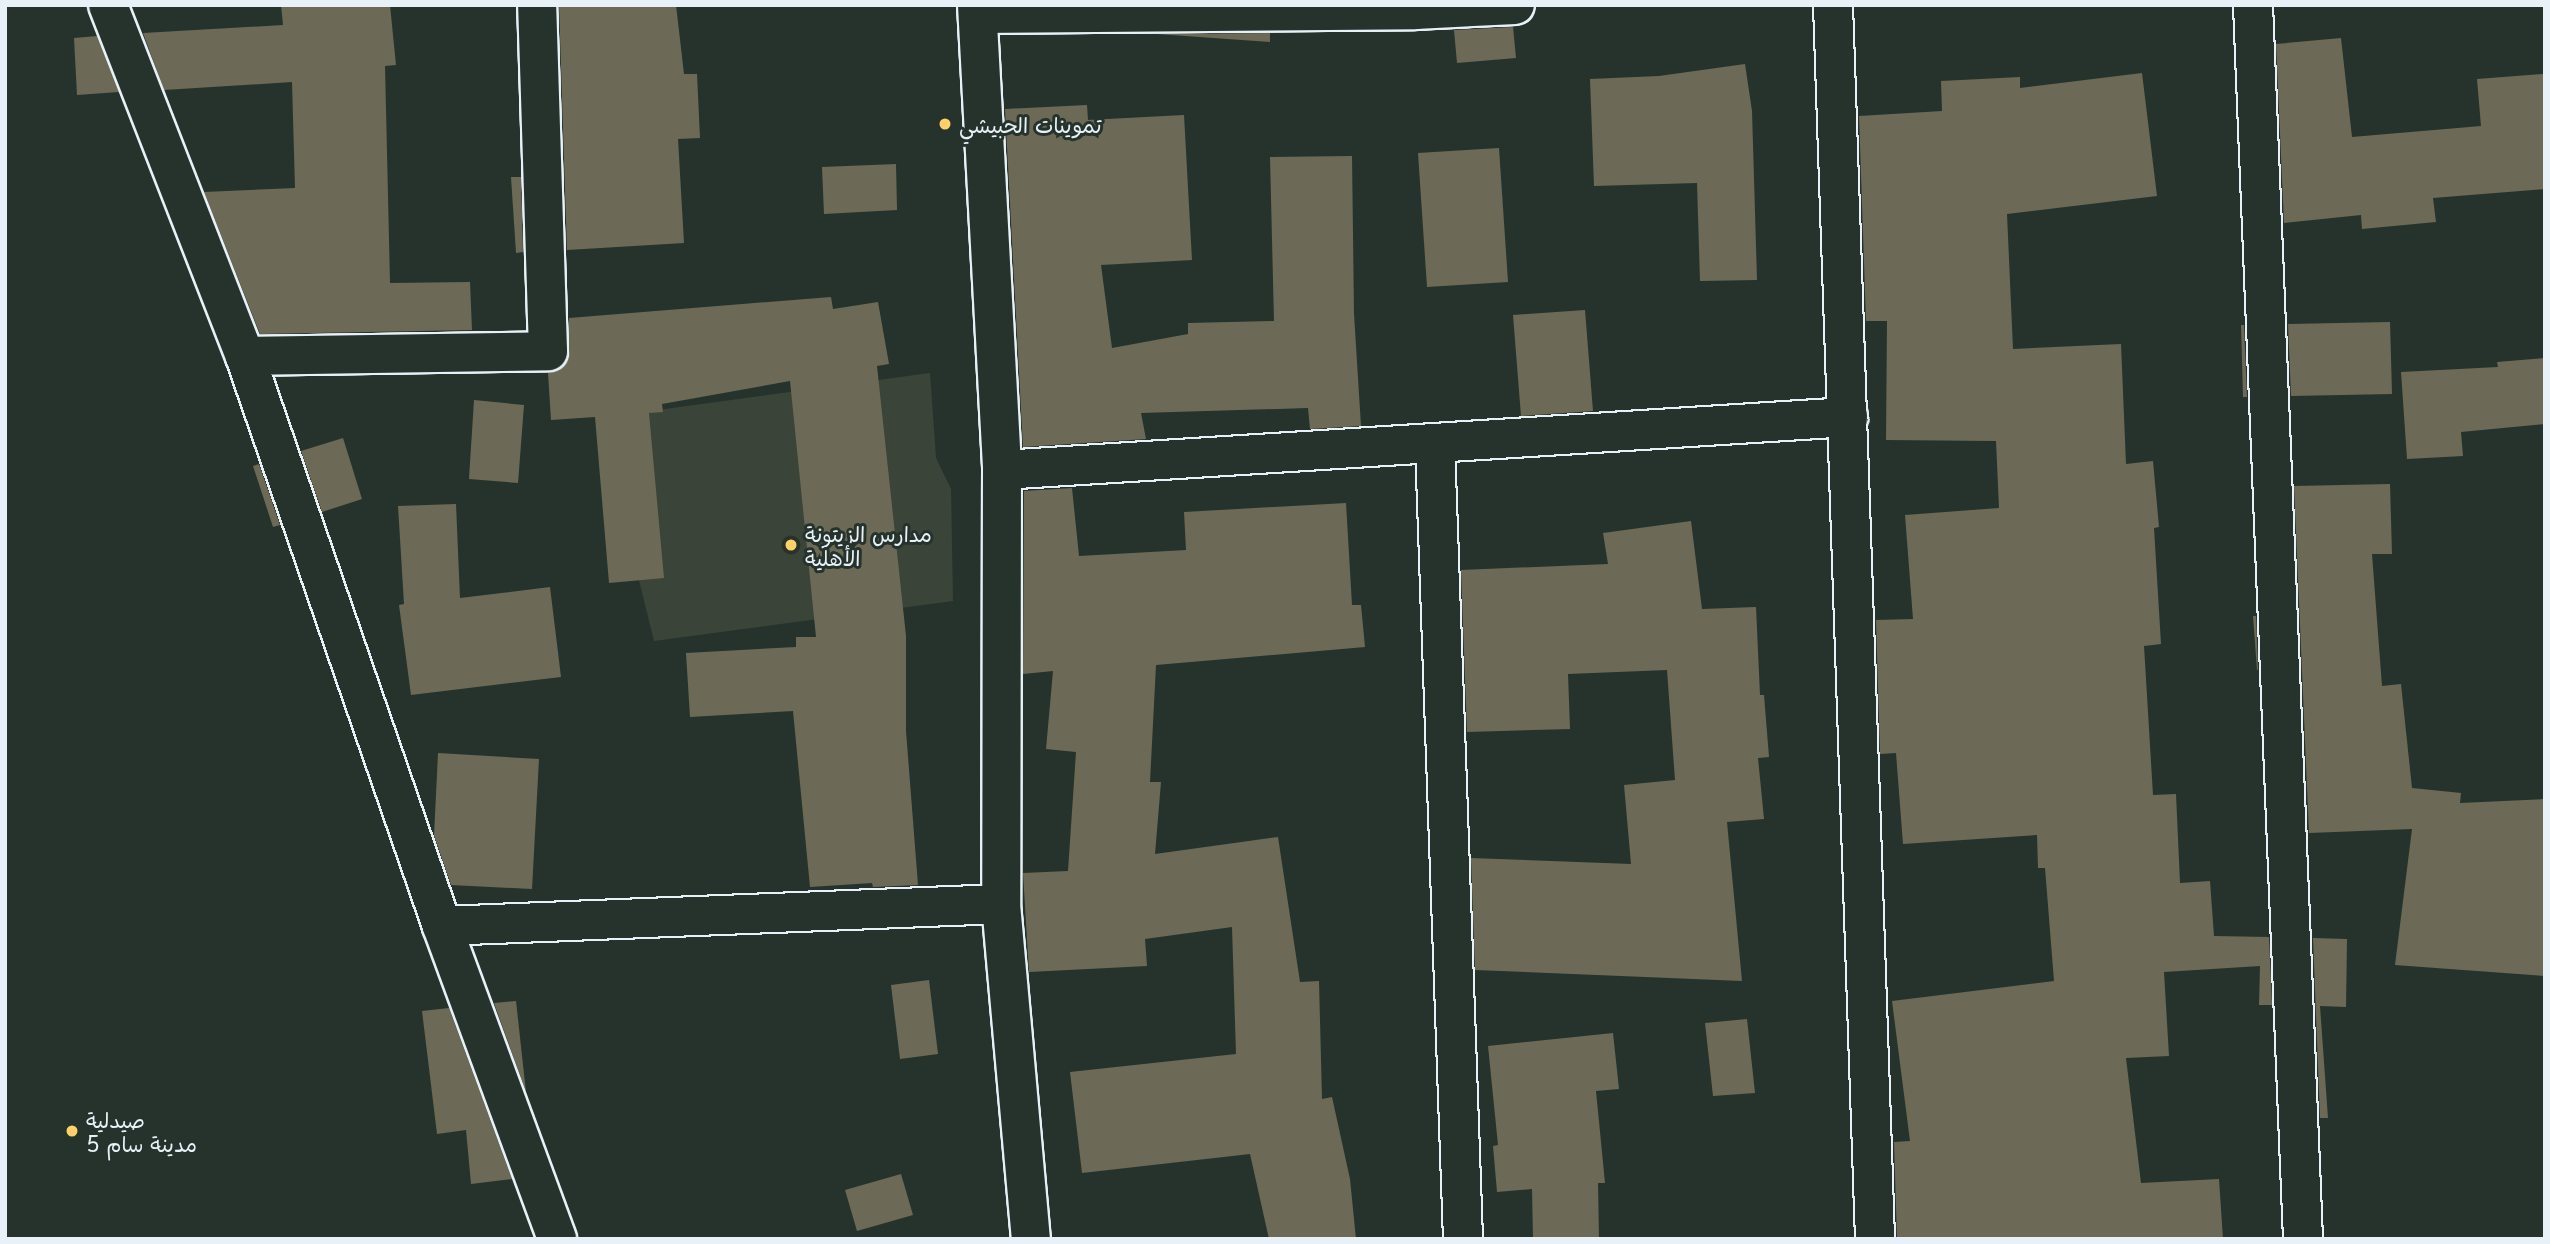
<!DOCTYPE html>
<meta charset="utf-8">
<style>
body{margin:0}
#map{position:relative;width:2550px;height:1244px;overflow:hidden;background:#26332d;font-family:"Playpen Sans","Playpen Sans Arabic",sans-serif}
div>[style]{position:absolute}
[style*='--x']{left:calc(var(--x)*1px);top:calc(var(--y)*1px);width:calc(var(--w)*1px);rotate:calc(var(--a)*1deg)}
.built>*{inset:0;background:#3b4439}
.building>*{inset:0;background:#6c6a56}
.roads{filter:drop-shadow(2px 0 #e8f1f8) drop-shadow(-2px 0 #e8f1f8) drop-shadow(0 2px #e8f1f8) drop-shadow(0 -2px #e8f1f8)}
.minor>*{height:38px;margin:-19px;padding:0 19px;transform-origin:19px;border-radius:19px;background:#26332d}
.dots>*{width:19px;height:19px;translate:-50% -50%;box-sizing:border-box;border:4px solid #26332d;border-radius:50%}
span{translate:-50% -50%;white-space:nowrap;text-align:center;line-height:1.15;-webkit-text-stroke:6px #26332d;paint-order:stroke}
.poi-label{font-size:21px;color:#e8f1f8}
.left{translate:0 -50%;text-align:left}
.frame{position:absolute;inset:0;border:7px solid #e8f1f8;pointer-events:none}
</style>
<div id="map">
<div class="built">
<i style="clip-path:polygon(930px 373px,936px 458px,951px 489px,953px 601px,654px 641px,599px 418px)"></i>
</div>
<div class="building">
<i style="clip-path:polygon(281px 5px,390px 5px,396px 65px,385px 66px,390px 283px,470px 282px,472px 330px,260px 334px,204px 192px,295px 188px,292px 82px,164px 90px,143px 33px,283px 25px)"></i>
<i style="clip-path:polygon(559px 5px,676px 5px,684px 74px,697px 74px,700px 138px,678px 139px,684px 243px,567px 250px)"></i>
<i style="clip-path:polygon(1513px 27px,1516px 58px,1457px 63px,1454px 30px)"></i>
<i style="clip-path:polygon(1270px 33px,1270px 42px,1157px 34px)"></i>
<i style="clip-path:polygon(97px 36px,119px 92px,77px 95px,74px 38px)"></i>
<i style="clip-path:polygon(2341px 38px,2352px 137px,2481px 126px,2477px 79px,2543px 74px,2545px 189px,2433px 198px,2436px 222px,2362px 229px,2361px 215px,2284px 223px,2276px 44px)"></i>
<i style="clip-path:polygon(1745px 64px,1752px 111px,1757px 280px,1700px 281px,1697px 183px,1594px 186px,1590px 79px,1659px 76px)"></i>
<i style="clip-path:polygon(2142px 73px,2157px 196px,2007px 214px,2013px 349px,2121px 344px,2126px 464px,2153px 461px,2159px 527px,2154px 528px,2161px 644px,2144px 646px,2153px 795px,2176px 794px,2180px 883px,2210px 881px,2214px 936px,2269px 937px,2272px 1005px,2259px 1005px,2260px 966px,2164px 972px,2169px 1056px,2126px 1058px,2141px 1183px,2219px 1179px,2223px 1239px,1897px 1239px,1894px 1142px,1910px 1141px,1892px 1001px,2054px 981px,2045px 868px,2038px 868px,2037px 835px,1903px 844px,1896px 753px,1880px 754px,1876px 620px,1913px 619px,1905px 515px,1999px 508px,1996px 441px,1886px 440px,1887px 321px,1866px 321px,1859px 116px,1942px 111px,1941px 81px,2020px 77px,2020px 88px)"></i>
<i style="clip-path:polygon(1087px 105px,1088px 120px,1184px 115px,1192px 260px,1101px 265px,1112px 348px,1188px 334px,1188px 323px,1274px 321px,1270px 157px,1352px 156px,1354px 314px,1361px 426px,1310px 429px,1308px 408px,1141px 413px,1146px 439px,1023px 447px,1005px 109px)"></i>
<i style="clip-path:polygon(1499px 148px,1508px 282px,1427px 287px,1418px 153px)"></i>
<i style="clip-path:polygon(896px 164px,897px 210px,824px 214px,822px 167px)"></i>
<i style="clip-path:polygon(511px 177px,521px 177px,523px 252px,516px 253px)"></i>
<i style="clip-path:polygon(831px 297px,833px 309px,878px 302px,889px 364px,877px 366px,906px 636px,906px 731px,918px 885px,873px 887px,872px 883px,810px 887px,793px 711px,690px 717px,686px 653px,796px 647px,796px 637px,816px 637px,790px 381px,662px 404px,663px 412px,649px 413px,664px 578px,609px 583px,595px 417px,551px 420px,548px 373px,559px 370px,567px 361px,569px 318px)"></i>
<i style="clip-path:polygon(1585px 310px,1593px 411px,1521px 416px,1513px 315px)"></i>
<i style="clip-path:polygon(2390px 322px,2392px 394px,2291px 396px,2288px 324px)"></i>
<i style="clip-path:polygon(2241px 325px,2244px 325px,2247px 397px,2243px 397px)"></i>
<i style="clip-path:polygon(2545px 358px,2545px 424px,2461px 432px,2463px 456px,2407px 459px,2401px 372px,2498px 367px,2497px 362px)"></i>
<i style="clip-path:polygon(474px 400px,524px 405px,518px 483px,469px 479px)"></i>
<i style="clip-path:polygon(343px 438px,362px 499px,322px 512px,301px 451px)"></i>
<i style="clip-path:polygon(259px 464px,280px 525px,273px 527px,253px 466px)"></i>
<i style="clip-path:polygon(2390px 484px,2392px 554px,2372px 554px,2382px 686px,2401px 684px,2412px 788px,2461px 793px,2460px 803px,2545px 799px,2545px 976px,2395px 965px,2412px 829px,2309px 833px,2294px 486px)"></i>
<i style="clip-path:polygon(1072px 488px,1079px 556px,1186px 550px,1184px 512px,1346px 503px,1352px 605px,1361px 605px,1365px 647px,1156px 665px,1150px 782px,1161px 782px,1155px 854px,1278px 837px,1300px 982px,1319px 981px,1322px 1099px,1332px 1097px,1350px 1179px,1356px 1239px,1269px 1239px,1250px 1154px,1082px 1173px,1070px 1072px,1236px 1054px,1232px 927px,1145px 939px,1147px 966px,1029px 972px,1023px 873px,1068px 871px,1076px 752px,1046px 749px,1053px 671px,1023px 674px,1024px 491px)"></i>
<i style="clip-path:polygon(456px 504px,460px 598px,550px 587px,561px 677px,411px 695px,399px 605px,404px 604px,398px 506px)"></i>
<i style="clip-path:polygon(1691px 521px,1702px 609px,1756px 607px,1760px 695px,1764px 695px,1769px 757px,1758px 758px,1764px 819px,1727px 822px,1742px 981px,1475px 970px,1471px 858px,1631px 864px,1624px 785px,1675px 780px,1667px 670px,1568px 674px,1570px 729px,1467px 732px,1461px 570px,1608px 564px,1603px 533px)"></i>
<i style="clip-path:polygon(2253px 616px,2256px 616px,2258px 670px,2257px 670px)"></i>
<i style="clip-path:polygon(438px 753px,539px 759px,532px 889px,451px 885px,434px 836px)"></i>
<i style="clip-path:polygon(2313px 938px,2347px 939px,2346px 1007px,2320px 1006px,2328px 1118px,2320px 1118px)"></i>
<i style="clip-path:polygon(929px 980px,938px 1054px,900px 1059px,891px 985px)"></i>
<i style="clip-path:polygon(516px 1001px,526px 1092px,494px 1003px)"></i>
<i style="clip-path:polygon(449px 1008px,512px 1179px,471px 1184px,466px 1130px,437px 1134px,422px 1011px)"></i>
<i style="clip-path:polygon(1747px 1019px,1755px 1093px,1713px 1096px,1705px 1023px)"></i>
<i style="clip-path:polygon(1613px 1033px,1619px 1089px,1596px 1091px,1605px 1183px,1598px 1183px,1599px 1239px,1533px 1239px,1532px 1189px,1497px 1192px,1493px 1146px,1498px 1145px,1488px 1046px)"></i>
<i style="clip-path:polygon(901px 1174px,913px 1215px,857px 1231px,845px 1190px)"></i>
</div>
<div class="roads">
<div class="minor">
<i style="--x:108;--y:5;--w:377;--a:68.7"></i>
<i style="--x:245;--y:356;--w:603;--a:70.93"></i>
<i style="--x:442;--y:926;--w:559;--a:-2.25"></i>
<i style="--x:977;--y:5;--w:466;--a:86.9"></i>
<i style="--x:1002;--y:470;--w:434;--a:90.1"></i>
<i style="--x:1001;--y:904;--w:336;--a:84.9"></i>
<i style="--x:1833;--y:5;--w:1235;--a:88.05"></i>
<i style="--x:2253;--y:5;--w:1235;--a:87.68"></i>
<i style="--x:978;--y:14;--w:437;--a:-0.5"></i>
<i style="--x:1415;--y:10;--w:100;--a:-2.9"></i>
<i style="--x:245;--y:356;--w:303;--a:-0.9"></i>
<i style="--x:548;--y:351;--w:346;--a:-91.8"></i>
<i style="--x:1435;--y:445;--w:794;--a:87.98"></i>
<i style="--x:1002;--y:470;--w:848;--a:-3.58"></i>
<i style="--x:442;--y:926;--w:333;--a:69.8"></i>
</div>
</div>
<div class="dots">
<i style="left:945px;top:124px;background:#ffd166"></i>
<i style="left:791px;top:545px;background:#ffd166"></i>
<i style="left:72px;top:1131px;background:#ffd166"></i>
</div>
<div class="poi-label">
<span class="left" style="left:959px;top:124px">تموينات الحبيشي</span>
<span class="left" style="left:805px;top:545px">مدارس الزيتونة<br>الأهلية</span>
<span class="left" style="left:86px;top:1131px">صيدلية<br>مدينة سام 5</span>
</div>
<div class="frame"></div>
</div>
